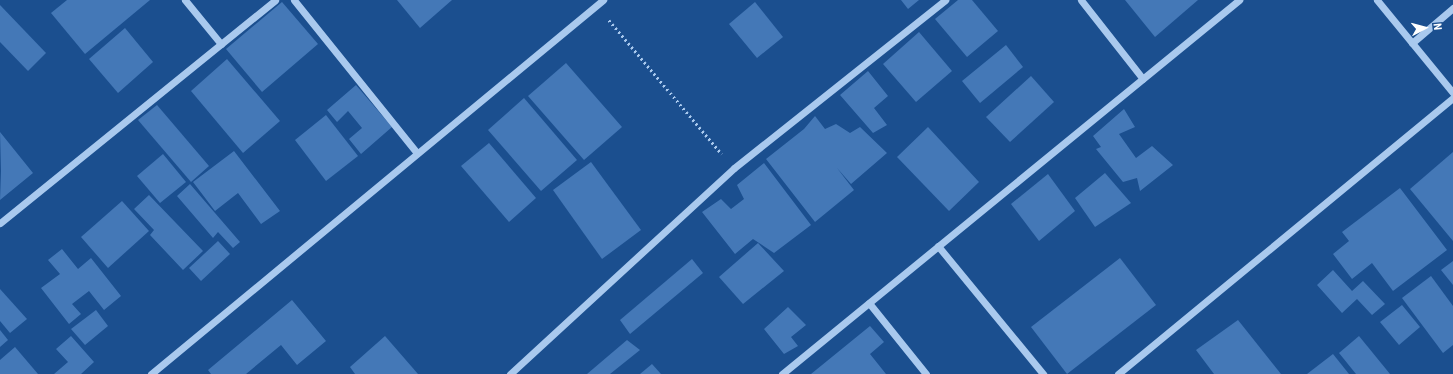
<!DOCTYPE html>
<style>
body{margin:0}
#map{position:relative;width:1453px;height:374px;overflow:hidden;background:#1b4f8f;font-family:"Roboto Condensed",sans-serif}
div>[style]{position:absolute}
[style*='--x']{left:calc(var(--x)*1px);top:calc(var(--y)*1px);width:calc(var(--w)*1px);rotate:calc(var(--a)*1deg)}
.building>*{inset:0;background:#4478b7}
.path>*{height:2.5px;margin-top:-1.25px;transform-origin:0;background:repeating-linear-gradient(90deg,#a9c9ee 0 2px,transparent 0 5px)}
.minor>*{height:7px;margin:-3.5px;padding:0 3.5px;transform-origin:3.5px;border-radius:3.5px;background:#a9c9ee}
span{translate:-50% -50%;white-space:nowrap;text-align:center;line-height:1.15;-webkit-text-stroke:3px #1b4f8f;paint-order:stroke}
.north{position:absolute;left:1405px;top:8px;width:40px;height:40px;-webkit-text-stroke:3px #1b4f8f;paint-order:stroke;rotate:84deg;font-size:11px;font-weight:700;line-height:16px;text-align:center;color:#fff}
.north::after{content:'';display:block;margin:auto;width:14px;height:18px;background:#fff;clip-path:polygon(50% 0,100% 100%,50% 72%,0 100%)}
</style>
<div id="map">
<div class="building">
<i style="clip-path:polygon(67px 0,150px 0,85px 54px,51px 13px)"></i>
<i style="clip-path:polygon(397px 0,452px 0,420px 28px)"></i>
<i style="clip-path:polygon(901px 0,919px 0,908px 9px)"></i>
<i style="clip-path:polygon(958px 0,972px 0,998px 31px,967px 57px,935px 19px)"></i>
<i style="clip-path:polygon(1125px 0,1198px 0,1155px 37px)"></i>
<i style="clip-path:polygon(282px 2px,318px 44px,262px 92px,226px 49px)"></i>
<i style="clip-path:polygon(755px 2px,783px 37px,757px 58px,729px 24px)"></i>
<i style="clip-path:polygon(0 5px,46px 53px,28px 71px,0 42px)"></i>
<i style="clip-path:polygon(125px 28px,153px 62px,118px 93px,89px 59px)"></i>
<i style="clip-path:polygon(919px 32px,952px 71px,916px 102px,883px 64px)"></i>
<i style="clip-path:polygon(1006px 45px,1023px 67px,980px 103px,962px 81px)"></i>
<i style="clip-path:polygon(227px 59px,280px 121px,243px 153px,191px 91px)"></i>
<i style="clip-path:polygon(566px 63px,622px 127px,584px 160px,528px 96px)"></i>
<i style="clip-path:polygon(868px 71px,888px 96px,874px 108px,887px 125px,873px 133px,840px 95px)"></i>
<i style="clip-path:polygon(1031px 76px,1054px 102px,1010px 142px,986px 117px)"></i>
<i style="clip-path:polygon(356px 85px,392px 127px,361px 154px,349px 139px,362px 128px,348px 111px,337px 122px,327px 110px)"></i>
<i style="clip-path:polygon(524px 98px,577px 160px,541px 191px,488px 130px)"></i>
<i style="clip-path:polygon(157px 105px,209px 166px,191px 182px,138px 120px)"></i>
<i style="clip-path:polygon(1124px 109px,1135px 127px,1119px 134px,1136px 158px,1152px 146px,1173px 165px,1140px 191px,1137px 178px,1123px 182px,1096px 149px,1101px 147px,1093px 136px)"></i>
<i style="clip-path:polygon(326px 115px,358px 156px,326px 181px,295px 140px)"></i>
<i style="clip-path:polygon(815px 116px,825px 129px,836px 124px,850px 133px,860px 127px,887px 153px,851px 184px,837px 168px,854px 190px,815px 222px,766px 159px,804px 129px)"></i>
<i style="clip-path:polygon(928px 127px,979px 182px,949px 211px,897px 157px)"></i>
<i style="clip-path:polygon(0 132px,33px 173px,0 200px,1px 171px)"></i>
<i style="clip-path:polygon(489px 143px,536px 198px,509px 222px,461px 166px)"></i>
<i style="clip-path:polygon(234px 151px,280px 211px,261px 224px,238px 193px,215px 211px,193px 182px)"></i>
<i style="clip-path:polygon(1453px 152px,1453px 241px,1410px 189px)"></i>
<i style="clip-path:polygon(163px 154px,186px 182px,160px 203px,137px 176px)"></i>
<i style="clip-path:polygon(591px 162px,641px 230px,602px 259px,553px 190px)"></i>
<i style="clip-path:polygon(764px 163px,811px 225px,774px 253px,753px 239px,735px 254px,702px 212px,721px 199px,731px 209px,744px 199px,737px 185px)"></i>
<i style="clip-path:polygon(1105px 173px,1131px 203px,1095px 227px,1075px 198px)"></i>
<i style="clip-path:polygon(1048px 174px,1075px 211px,1039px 241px,1011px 204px)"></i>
<i style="clip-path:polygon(190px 184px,240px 242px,233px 248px,218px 232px,213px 238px,177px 196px)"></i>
<i style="clip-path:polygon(1400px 188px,1447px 250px,1393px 291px,1372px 263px,1352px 279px,1333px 254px,1349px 241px,1342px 232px)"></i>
<i style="clip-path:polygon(149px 195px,203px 251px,183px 270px,150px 235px,154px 230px,134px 209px)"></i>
<i style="clip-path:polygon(122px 201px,149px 231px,108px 268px,81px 237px)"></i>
<i style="clip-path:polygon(218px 241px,230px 254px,201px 281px,189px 268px)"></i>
<i style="clip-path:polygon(758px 243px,784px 271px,743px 304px,719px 277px)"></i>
<i style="clip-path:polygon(62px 249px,78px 269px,91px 258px,121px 296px,104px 310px,89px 291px,72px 304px,81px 314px,69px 324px,41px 288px,60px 274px,48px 260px)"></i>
<i style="clip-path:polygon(1120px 258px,1156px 305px,1067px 374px,1031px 327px)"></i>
<i style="clip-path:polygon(692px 259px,703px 273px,630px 334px,620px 320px)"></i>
<i style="clip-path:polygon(1453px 261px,1453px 285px,1441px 270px)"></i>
<i style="clip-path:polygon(1333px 270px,1352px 291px,1363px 281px,1385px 304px,1372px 315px,1357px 299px,1342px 313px,1317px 285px)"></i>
<i style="clip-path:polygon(1431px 276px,1453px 306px,1453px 345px,1443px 353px,1402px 298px)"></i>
<i style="clip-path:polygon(0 289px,27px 319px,10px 333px,0 321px)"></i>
<i style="clip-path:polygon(292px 300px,326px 341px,297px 365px,281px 345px,246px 374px,211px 374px,208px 370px)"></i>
<i style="clip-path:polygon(1402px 305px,1420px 327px,1399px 345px,1380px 322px)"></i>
<i style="clip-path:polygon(788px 307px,806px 325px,791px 337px,798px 346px,784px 354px,764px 329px)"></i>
<i style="clip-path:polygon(96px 310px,108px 326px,85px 345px,71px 329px)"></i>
<i style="clip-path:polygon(1238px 320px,1281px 374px,1214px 374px,1196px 350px)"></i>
<i style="clip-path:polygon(870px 326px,884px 342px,870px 354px,886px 374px,811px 374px)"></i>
<i style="clip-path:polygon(0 330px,8px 340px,0 347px)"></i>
<i style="clip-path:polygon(71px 336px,94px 362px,81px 374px,54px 374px,68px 362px,56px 349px)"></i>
<i style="clip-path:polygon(385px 336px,418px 374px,355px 374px,350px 367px)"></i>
<i style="clip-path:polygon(1359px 336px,1390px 374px,1356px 374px,1339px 353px)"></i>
<i style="clip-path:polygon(627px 340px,640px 350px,610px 374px,587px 374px)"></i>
<i style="clip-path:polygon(15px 347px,38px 374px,0 374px,0 360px)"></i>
<i style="clip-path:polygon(1333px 354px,1349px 374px,1307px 374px)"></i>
<i style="clip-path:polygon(652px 364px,661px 374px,640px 374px)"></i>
</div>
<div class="path">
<i style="--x:609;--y:20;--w:175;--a:49.9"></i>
</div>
<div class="minor">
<i style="--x:185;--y:0;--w:57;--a:50.7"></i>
<i style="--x:294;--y:0;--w:196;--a:51.2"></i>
<i style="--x:1081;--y:0;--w:100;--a:51.9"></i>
<i style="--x:1377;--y:0;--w:120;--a:50.7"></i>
<i style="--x:1412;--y:43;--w:54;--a:-40.5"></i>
<i style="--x:0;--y:223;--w:354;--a:-39"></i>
<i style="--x:938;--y:246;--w:166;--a:50.6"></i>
<i style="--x:869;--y:303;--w:91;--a:51.2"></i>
<i style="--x:151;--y:374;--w:587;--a:-39.61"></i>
<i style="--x:510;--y:374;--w:304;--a:-42.6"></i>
<i style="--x:734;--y:168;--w:270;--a:-38.5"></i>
<i style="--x:782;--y:374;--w:591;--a:-39.3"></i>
<i style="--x:1118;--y:374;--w:434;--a:-39.5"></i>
</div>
<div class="north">N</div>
</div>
